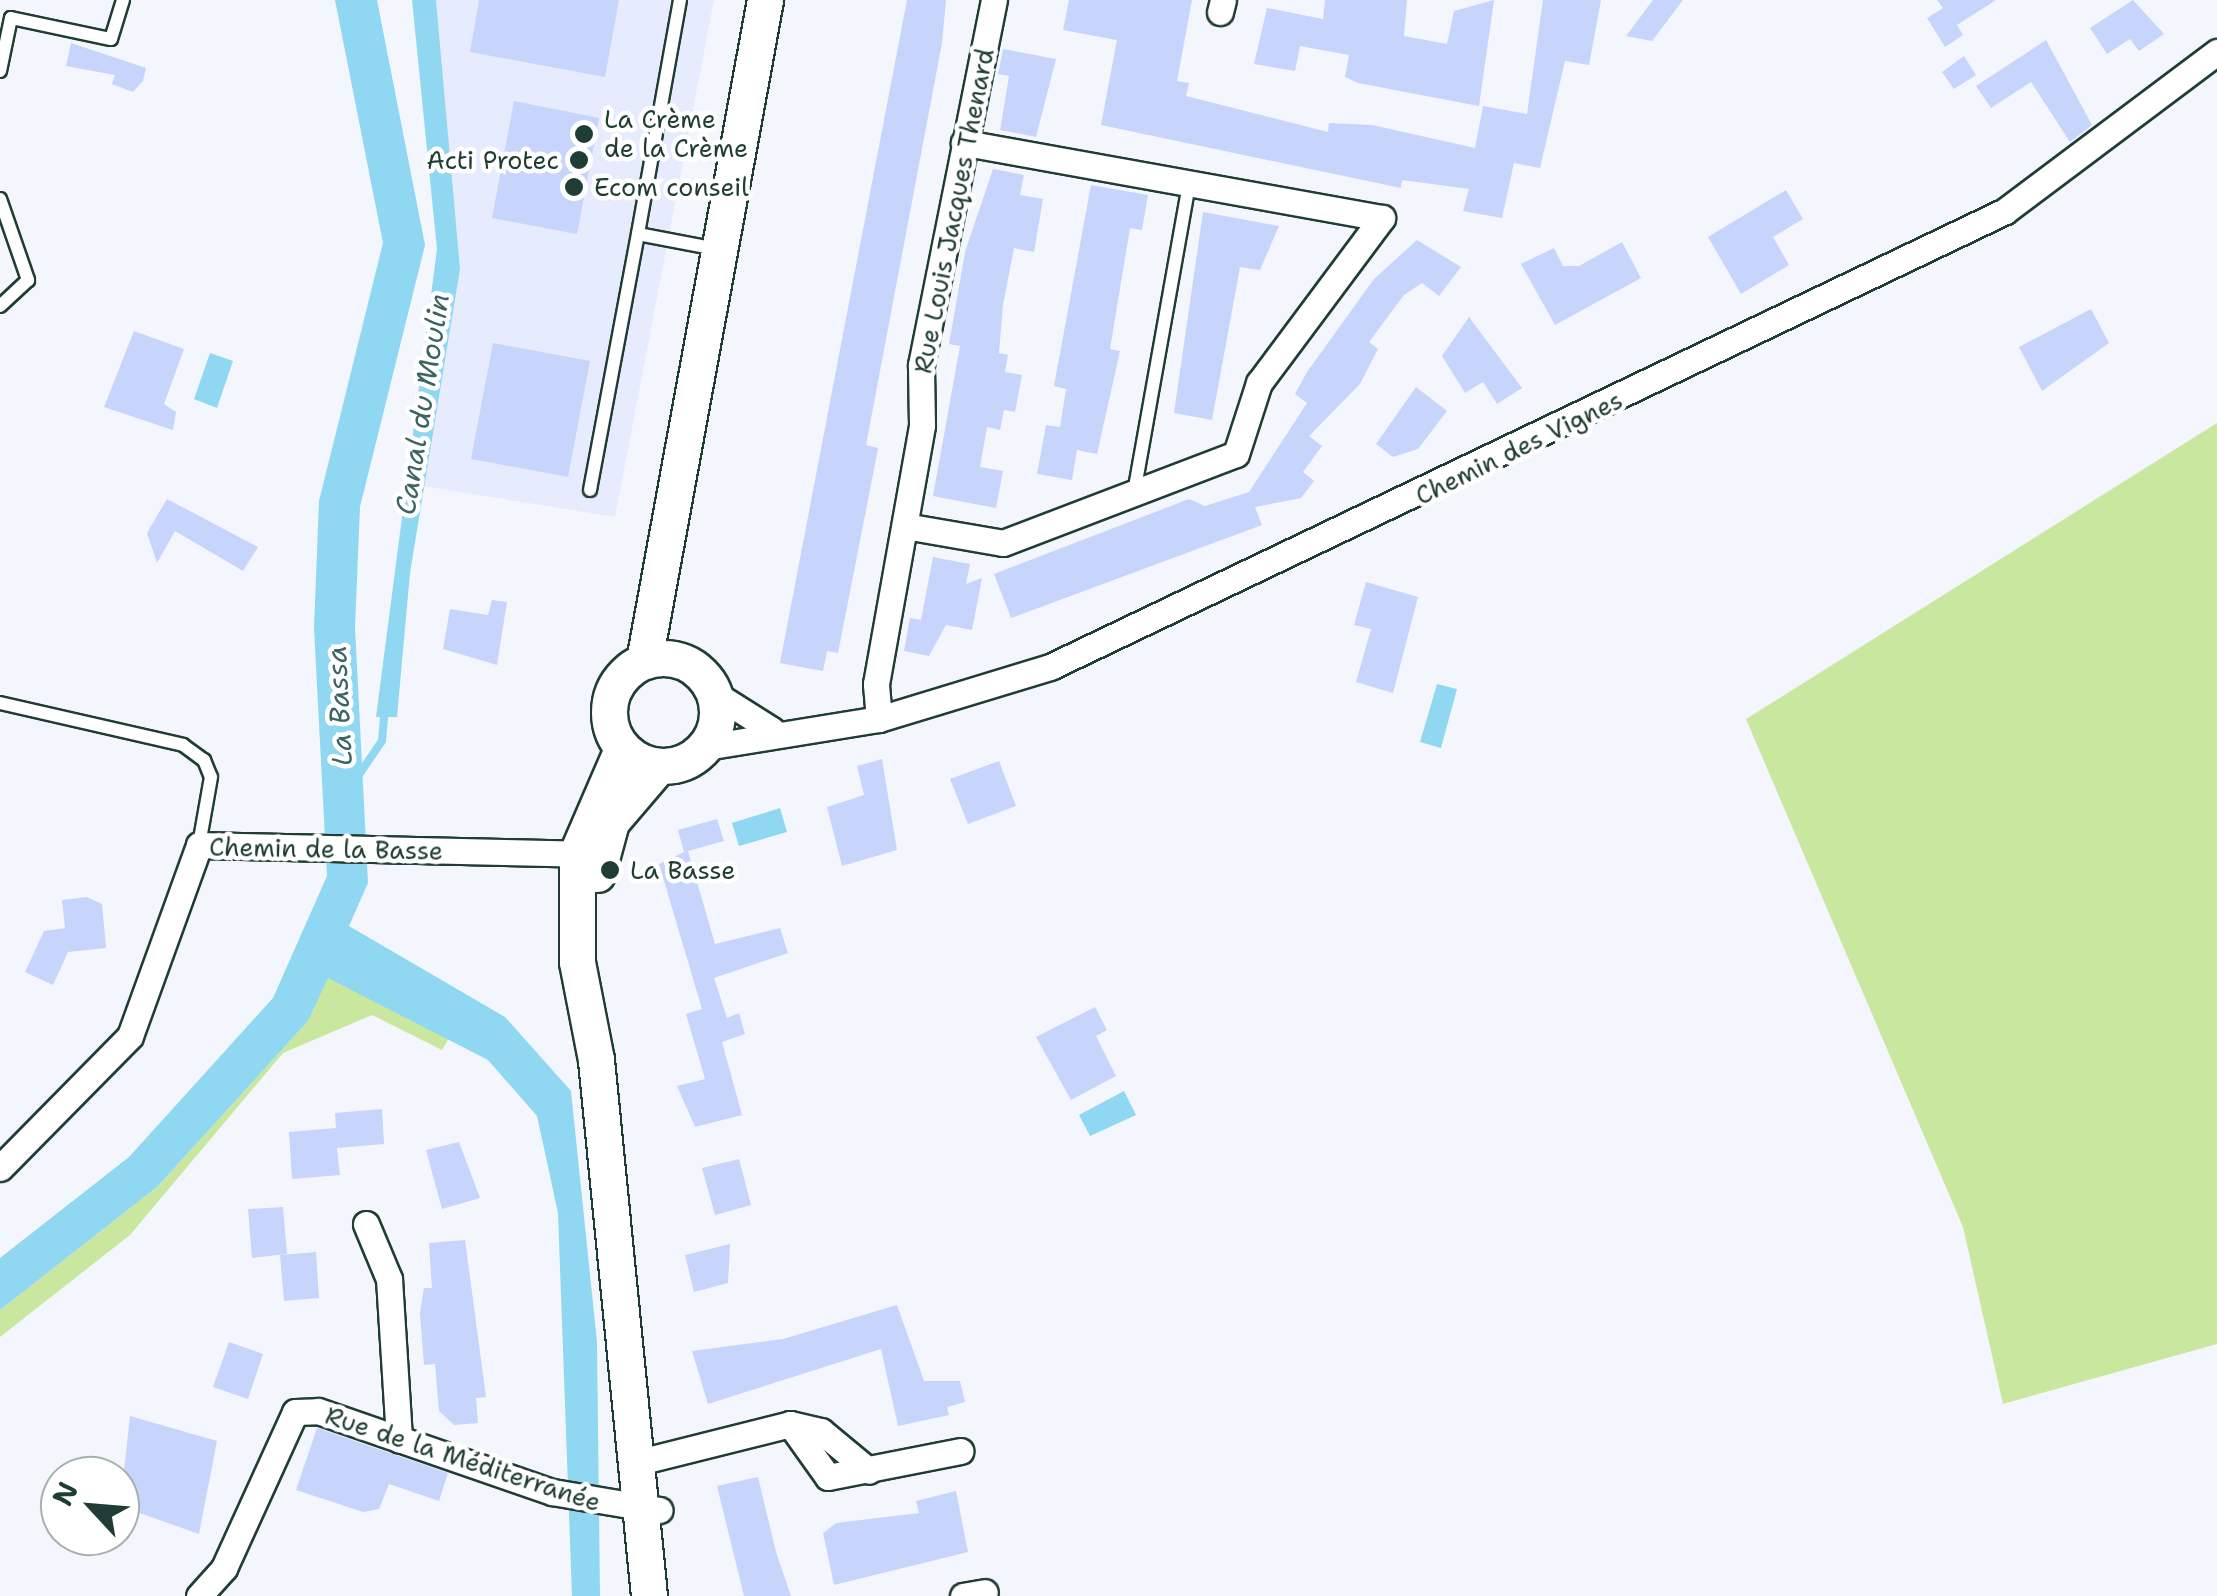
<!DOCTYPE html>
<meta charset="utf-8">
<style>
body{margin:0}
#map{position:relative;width:2217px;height:1596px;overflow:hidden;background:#f4f6fe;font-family:"Shantell Sans",sans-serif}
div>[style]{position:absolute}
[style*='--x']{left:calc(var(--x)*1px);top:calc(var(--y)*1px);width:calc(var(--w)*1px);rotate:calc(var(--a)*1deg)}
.built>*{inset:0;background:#e6ecfd}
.green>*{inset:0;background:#cae79f}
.water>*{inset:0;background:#90d7f1}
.stream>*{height:8px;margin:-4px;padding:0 4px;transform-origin:4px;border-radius:4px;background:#90d7f1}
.building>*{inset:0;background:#c7d4fb}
.roads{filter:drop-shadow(2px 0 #1f3d34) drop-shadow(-2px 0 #1f3d34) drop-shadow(0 2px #1f3d34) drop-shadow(0 -2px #1f3d34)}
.service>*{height:12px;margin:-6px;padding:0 6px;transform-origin:6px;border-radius:6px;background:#fff}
.minor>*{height:25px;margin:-12.5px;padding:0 12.5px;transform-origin:12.5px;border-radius:12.5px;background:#fff}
.secondary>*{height:35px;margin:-17.5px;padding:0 17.5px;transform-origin:17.5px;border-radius:17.5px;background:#fff}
.secondary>.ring{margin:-17.5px;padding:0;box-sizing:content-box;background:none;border:35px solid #fff;border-radius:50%}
.dots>*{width:28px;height:28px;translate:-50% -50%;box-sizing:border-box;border:5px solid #fff;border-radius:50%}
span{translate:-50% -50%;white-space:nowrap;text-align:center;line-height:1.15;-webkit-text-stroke:9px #fff;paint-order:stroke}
.poi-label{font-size:25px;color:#1f3d34}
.left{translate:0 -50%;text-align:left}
.right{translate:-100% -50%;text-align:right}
.street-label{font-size:25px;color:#1f3d34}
.water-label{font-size:28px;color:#3b6463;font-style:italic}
.north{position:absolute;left:40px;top:1456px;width:100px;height:100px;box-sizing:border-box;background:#fff;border:2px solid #a5b1ae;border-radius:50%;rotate:296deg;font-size:28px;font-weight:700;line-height:40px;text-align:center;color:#1f3d34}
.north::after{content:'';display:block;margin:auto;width:35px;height:45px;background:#1f3d34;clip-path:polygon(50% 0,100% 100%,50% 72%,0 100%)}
</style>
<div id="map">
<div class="built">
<i style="clip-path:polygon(436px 0,714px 0,615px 517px,423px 486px,459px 269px)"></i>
</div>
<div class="green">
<i style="clip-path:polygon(2217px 423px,2217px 1344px,2003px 1404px,1963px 1227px,1746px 719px)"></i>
<i style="clip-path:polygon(327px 977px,449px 1038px,442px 1050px,372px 1015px,283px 1053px,130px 1235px,0 1337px,0 1310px,157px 1187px,308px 1021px)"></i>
</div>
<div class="water">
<i style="clip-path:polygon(335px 0,377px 0,425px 245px,360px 507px,355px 627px,368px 883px,349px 926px,505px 1017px,571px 1091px,597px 1342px,600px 1596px,572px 1596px,558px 1213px,537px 1116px,488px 1060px,328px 978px,308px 1021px,157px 1187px,0 1310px,0 1258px,129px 1157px,273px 998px,327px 876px,314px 628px,319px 501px,383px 243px)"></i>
<i style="clip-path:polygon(412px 0,436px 0,460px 269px,410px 573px,397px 717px,376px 717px,437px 249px)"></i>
<i style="clip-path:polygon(210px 353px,233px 361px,217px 408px,194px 399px)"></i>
<i style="clip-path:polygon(1437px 684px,1457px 689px,1441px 748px,1420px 742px)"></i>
<i style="clip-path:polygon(780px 808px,787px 832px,739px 846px,732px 823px)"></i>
<i style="clip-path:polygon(1124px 1091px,1136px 1115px,1090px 1136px,1079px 1115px)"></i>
</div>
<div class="stream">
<i style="--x:358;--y:776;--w:42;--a:-55.6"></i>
<i style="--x:382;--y:741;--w:34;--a:-85"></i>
</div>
<div class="building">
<i style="clip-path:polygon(479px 0,619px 0,605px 77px,470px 52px)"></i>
<i style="clip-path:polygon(907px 0,946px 0,942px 43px,866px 445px,878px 448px,875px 464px,838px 653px,827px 651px,823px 671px,780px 663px)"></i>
<i style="clip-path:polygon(1069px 0,1192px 0,1177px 81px,1189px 83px,1186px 96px,1328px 132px,1329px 123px,1372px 125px,1475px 148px,1483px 106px,1527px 114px,1543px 0,1601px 0,1589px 65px,1565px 61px,1540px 168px,1514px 163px,1502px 218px,1463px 211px,1469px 189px,1402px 180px,1401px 188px,1101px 125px,1117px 40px,1063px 30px)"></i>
<i style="clip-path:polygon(1325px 0,1407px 0,1404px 36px,1447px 44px,1454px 11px,1494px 0,1479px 106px,1358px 83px,1345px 77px,1349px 55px,1300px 46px,1295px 71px,1254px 64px,1267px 8px,1323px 19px)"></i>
<i style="clip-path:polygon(1653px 0,1683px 0,1652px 41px,1626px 36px)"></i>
<i style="clip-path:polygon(1937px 0,1996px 0,1957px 25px,1963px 35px,1945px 47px,1927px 18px,1943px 8px)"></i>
<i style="clip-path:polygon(2133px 0,2164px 34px,2139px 51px,2130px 39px,2107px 54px,2090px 28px)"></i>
<i style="clip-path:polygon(2046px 40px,2092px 125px,2070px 142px,2031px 82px,1991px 108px,1976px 86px)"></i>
<i style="clip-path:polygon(71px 43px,146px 68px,143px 81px,133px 92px,112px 84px,115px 75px,66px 66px)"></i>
<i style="clip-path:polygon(1003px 49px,1056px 59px,1036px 137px,1000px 130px,1009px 76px,998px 74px)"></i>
<i style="clip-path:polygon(1964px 56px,1976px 75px,1954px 89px,1942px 72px)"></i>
<i style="clip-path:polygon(514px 101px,599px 118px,577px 234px,492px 218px)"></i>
<i style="clip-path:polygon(993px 169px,1024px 175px,1020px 195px,1043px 199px,1034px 252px,1014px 248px,1003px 305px,999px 353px,1008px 355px,1005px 372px,1022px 375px,1015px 412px,1004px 410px,1000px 430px,987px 427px,980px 467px,1003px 471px,996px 508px,933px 496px,960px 346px,949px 344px,965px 252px)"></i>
<i style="clip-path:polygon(1091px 185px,1148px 195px,1142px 230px,1130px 228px,1110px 349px,1120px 351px,1097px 454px,1077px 450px,1072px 480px,1037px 474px,1046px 425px,1060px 427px,1066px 389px,1054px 386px)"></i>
<i style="clip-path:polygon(1786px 190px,1803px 219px,1773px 237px,1789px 265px,1741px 294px,1708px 237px)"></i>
<i style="clip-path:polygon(1203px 212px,1279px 226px,1260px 270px,1240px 267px,1212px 420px,1174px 413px)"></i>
<i style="clip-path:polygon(1417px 240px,1461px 267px,1439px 296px,1422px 283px,1404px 295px,1369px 342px,1378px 349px,1360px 384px,1309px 436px,1322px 446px,1303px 472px,1314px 481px,1301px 498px,1255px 507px,1262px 525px,1011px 618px,994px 574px,1189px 499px,1205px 506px,1249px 492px,1307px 403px,1295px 394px,1307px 372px,1374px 279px)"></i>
<i style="clip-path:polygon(1622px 242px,1641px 278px,1555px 325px,1521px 264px,1554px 248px,1563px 266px,1579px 266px)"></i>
<i style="clip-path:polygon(2091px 309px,2109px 343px,2042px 391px,2019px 347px)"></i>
<i style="clip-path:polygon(1469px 317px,1522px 388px,1497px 404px,1483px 382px,1465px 393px,1442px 356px)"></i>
<i style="clip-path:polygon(134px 331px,184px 349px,164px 404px,176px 412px,173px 430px,104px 407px)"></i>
<i style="clip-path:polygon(493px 343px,590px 361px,568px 477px,471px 459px)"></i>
<i style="clip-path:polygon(1416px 387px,1447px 411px,1418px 449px,1393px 457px,1376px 444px)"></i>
<i style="clip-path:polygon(167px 499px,258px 547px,243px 571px,175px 531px,157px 563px,147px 533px)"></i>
<i style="clip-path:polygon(933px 557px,970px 564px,966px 584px,982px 578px,972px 630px,946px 625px,929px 656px,904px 651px,910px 618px,921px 620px)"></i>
<i style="clip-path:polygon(1366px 582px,1418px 597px,1393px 693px,1356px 682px,1371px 629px,1354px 625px)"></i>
<i style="clip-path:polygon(492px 600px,507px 602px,497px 665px,443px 649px,450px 609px,488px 615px)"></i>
<i style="clip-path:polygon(882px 759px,897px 850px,842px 866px,827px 807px,864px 795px,857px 766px)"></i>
<i style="clip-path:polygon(999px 761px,1016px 806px,968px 824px,950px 779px)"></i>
<i style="clip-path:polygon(717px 819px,724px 841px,688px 851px,715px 944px,780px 928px,788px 953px,714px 978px,727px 1018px,739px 1013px,745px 1034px,722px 1042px,742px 1115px,695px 1127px,677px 1086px,705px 1079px,686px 1014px,702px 1009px,659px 864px,684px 852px,678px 830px)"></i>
<i style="clip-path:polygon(87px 897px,102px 904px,106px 948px,68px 952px,53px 985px,25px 972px,44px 931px,65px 928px,62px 900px)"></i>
<i style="clip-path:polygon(1095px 1007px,1107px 1030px,1096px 1036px,1116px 1076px,1071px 1100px,1036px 1037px)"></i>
<i style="clip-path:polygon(382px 1109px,384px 1144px,337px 1148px,340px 1175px,292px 1179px,289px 1132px,336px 1128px,335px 1113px)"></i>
<i style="clip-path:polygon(459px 1142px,480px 1198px,442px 1209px,426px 1150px)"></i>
<i style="clip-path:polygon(739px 1159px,751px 1205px,715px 1215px,702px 1168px)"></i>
<i style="clip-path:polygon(283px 1207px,287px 1254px,252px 1258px,248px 1209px)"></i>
<i style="clip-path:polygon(465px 1240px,486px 1397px,476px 1398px,478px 1423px,454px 1425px,439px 1411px,435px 1364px,424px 1365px,420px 1313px,424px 1288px,432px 1288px,429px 1243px)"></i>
<i style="clip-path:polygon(730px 1244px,728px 1283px,694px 1292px,685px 1255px)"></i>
<i style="clip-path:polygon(316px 1252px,319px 1298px,284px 1301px,280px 1255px)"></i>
<i style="clip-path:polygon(897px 1305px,924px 1381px,960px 1381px,965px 1402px,947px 1407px,949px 1415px,898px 1426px,881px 1349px,708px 1404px,692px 1351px,783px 1339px)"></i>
<i style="clip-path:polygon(229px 1342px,263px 1354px,248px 1399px,213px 1387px)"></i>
<i style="clip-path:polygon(130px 1416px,217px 1441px,199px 1534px,120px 1506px)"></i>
<i style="clip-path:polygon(317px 1428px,448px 1473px,439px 1501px,389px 1484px,379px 1509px,363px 1512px,296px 1490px)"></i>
<i style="clip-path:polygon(758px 1477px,776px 1552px,791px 1596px,744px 1596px,717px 1486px)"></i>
<i style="clip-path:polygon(956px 1491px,968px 1552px,834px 1585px,823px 1533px,836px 1523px,919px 1513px,916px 1501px)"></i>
</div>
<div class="roads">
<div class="service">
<i style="--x:680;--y:0;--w:238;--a:100.2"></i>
<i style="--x:638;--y:234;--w:80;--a:10.8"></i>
<i style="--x:0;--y:71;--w:54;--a:-78.3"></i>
<i style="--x:11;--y:18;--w:102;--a:11.9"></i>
<i style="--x:111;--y:39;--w:41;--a:-72.9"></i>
<i style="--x:0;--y:199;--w:86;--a:70.9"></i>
<i style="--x:28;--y:280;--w:38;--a:137"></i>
<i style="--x:590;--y:490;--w:260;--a:-79.4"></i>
<i style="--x:1134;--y:493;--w:315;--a:-79.9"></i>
<i style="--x:0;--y:703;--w:188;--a:12.9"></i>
<i style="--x:183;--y:745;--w:26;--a:36"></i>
<i style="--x:204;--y:760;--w:18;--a:68"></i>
<i style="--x:211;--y:777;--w:69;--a:100"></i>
</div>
<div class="minor">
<i style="--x:1220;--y:12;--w:12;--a:-76"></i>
<i style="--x:905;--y:526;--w:99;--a:9.8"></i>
<i style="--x:1003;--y:543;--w:249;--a:-20.9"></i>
<i style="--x:1236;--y:454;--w:75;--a:-72.1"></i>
<i style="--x:1259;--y:383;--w:206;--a:-53.3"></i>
<i style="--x:1382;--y:218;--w:425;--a:-169.8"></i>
<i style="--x:715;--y:694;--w:67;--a:32.3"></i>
<i style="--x:879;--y:719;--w:35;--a:-95"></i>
<i style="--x:876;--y:684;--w:263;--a:-79.9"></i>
<i style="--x:922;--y:425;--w:60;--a:-91"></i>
<i style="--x:921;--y:365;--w:372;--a:-78.7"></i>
<i style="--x:706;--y:747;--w:175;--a:-9.2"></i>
<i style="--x:879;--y:719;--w:179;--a:-16.9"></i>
<i style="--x:1050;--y:667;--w:1058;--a:-25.52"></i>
<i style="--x:2005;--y:211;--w:265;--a:-36.9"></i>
<i style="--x:0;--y:1168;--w:185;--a:-45.4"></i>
<i style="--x:130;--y:1036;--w:203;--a:-70.1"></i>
<i style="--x:199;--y:845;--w:391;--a:1.3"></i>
<i style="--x:366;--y:1224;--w:60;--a:67.3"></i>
<i style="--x:389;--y:1279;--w:161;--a:86.4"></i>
<i style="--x:790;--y:1424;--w:32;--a:13"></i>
<i style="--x:821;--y:1431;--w:62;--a:39.8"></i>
<i style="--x:635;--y:1463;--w:160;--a:-14.1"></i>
<i style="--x:790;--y:1424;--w:65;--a:54.4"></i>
<i style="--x:828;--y:1477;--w:135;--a:-11.1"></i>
<i style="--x:199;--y:1596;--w:38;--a:-48"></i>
<i style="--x:224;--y:1568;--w:171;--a:-65.5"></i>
<i style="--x:295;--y:1412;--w:23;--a:-2"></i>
<i style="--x:318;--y:1411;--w:248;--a:19.1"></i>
<i style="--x:552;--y:1492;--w:109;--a:9.5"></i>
<i style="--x:963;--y:1596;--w:22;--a:-10"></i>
</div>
<div class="secondary">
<i class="ring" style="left:609px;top:658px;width:73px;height:73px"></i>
<i style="--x:644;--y:661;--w:672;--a:-79.63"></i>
<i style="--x:622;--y:749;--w:113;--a:113.4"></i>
<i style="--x:577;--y:853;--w:109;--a:90"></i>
<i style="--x:577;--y:962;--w:100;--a:79"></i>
<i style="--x:596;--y:1060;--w:539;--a:84.35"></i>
<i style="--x:597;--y:874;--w:54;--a:-74.9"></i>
<i style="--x:611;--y:822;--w:72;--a:-49.5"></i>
</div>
</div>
<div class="dots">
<i style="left:584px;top:134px;background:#1f3d34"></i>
<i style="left:579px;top:160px;background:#1f3d34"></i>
<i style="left:574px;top:187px;background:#1f3d34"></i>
<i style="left:610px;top:870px;background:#1f3d34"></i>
</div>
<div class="poi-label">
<span class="left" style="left:604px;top:134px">La Crème<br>de la Crème</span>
<span class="right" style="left:559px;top:160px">Acti Protec</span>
<span class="left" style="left:594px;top:187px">Ecom conseil</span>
<span class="left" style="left:630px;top:870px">La Basse</span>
</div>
<div class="street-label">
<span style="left:954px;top:211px;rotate:-79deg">Rue Louis Jacques Thenard</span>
<span style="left:1519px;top:448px;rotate:-26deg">Chemin des Vignes</span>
<span style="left:326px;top:849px;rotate:1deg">Chemin de la Basse</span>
<span style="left:463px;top:1459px;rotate:18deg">Rue de la Méditerranée</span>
</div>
<div class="water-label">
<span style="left:422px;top:404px;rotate:-81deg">Canal du Moulin</span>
<span style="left:339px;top:706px;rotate:-93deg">La Bassa</span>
</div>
<div class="north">N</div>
</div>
